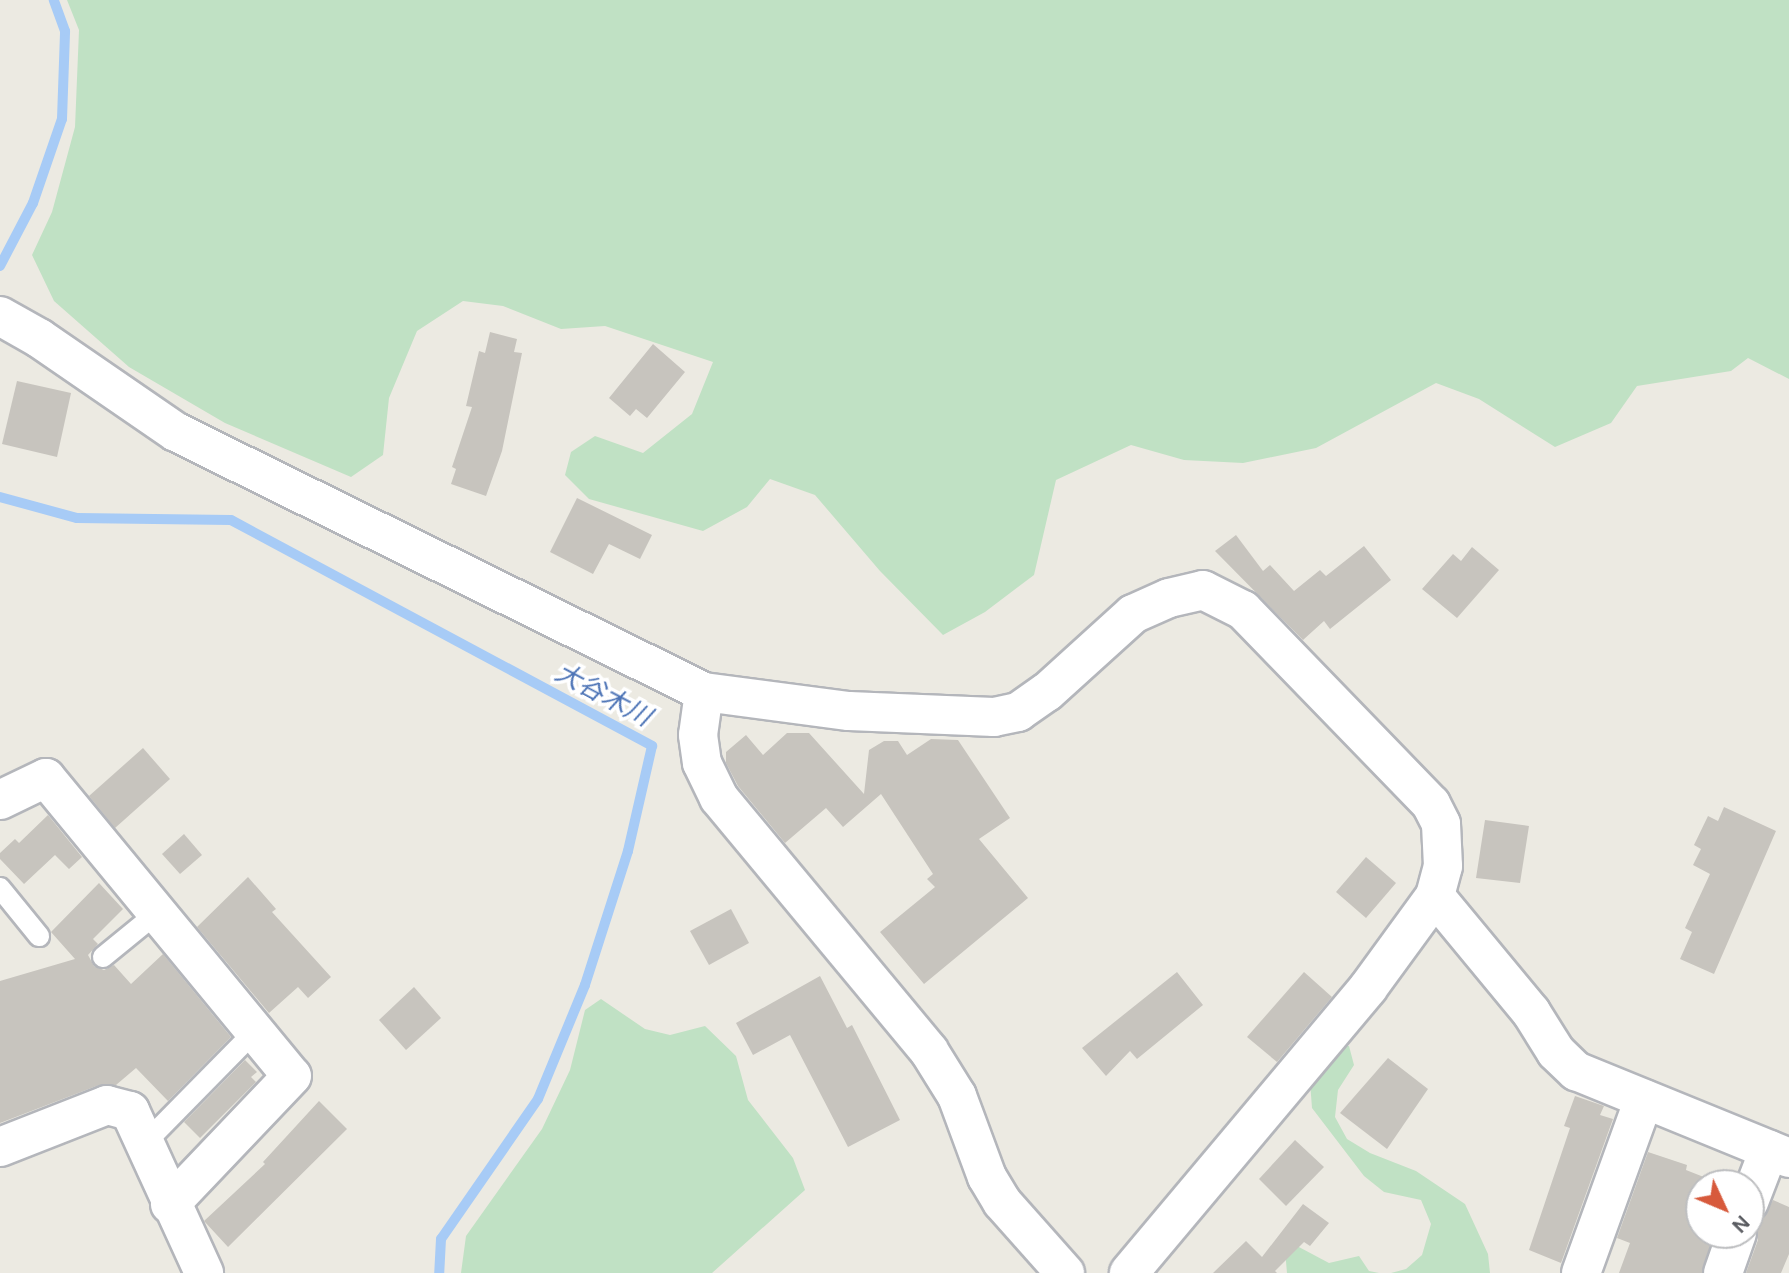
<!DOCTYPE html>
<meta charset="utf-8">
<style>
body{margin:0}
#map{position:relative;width:1789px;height:1273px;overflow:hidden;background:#eceae2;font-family:Karla,"Noto Sans JP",sans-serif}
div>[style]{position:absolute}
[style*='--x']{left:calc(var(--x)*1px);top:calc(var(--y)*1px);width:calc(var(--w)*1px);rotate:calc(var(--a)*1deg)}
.green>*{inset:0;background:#c0e1c4}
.stream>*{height:10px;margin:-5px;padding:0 5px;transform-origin:5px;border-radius:5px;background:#a7cbf6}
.building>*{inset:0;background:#c7c4be}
.roads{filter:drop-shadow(2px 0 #b4b6bb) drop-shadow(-2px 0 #b4b6bb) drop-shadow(0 2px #b4b6bb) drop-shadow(0 -2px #b4b6bb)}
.service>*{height:20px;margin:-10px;padding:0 10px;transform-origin:10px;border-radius:10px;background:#fff}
.minor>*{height:38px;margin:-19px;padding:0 19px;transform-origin:19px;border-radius:19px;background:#fff}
span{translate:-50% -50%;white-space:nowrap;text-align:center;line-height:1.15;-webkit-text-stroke:7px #fff;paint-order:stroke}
.water-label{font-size:26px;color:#4d74b6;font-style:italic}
.north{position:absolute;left:1685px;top:1169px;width:80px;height:80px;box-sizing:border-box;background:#fff;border:2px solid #bdbec0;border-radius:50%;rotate:134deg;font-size:22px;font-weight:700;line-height:32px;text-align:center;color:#5a5c61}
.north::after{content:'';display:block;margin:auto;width:28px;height:36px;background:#d75a3c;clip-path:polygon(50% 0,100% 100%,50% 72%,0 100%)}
</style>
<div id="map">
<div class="green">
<i style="clip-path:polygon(67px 0,1789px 0,1789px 379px,1748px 358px,1731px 371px,1637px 386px,1611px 423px,1555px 447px,1479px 399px,1436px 383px,1316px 448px,1243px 463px,1184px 460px,1131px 445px,1056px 480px,1034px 575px,985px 612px,943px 635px,880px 571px,815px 495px,770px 479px,747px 507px,703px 531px,589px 499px,565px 475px,571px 452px,595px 436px,643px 453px,692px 414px,713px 362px,605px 326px,561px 329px,503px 306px,463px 301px,417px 331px,389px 398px,383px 455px,351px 477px,225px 423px,129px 367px,54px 301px,32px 255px,52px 212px,75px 127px,79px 30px)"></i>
<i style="clip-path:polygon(601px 999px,645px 1029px,670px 1035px,705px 1026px,736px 1056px,748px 1100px,793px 1158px,805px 1190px,712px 1273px,461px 1273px,466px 1236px,542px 1129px,570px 1070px,585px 1010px)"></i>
<i style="clip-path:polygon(1335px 1046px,1349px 1046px,1354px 1065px,1338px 1090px,1335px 1117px,1347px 1139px,1370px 1153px,1416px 1171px,1465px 1204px,1488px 1254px,1490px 1273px,1391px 1273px,1406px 1269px,1422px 1255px,1431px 1224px,1421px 1200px,1384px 1192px,1364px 1176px,1312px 1108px,1310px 1082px)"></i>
<i style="clip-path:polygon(1297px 1246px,1329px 1263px,1359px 1256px,1369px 1271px,1379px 1273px,1287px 1273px,1285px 1250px)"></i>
</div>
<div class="stream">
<i style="--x:0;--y:266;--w:71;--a:-62.4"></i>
<i style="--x:33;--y:203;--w:89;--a:-71"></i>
<i style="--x:62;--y:119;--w:88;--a:-88"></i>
<i style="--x:65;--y:31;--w:33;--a:-110"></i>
<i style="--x:0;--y:497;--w:80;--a:15.3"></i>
<i style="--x:77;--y:518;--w:154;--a:0.7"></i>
<i style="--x:231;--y:520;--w:478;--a:28.2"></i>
<i style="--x:652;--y:746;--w:108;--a:102.9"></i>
<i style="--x:628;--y:851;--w:141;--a:107.8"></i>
<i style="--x:585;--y:985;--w:123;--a:112.4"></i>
<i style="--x:538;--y:1099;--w:170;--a:124.7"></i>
<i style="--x:441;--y:1239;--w:34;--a:93"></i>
</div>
<div class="building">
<i style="clip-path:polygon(490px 332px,517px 339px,514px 352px,522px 353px,502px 451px,486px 496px,451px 484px,456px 469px,452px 467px,472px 407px,466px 406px,479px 351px,485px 353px)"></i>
<i style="clip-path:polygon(653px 344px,685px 372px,647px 418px,636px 409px,630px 416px,609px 398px)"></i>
<i style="clip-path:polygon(17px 381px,71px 393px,57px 457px,2px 444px)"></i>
<i style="clip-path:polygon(577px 498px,652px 535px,640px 559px,609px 544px,593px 574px,550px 552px)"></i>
<i style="clip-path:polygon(1236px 535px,1263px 571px,1270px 565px,1294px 591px,1320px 570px,1326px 576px,1364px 546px,1391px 580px,1330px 629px,1324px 621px,1303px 640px,1215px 551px)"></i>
<i style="clip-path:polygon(1472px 547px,1499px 570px,1457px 618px,1422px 589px,1453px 554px,1461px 561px)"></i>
<i style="clip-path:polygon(787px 733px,809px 733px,864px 794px,869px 750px,884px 741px,898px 741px,907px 755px,931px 739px,958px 740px,1010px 818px,979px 839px,1028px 898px,924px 984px,880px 932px,935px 887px,927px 879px,933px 874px,881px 794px,843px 827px,826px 808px,785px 843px,738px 786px,726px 763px,726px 752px,746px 735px,763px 755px)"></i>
<i style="clip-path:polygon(143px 748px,170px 779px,115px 828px,89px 796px)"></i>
<i style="clip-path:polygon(1724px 807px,1776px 831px,1714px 974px,1680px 959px,1692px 932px,1685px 928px,1710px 874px,1693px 865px,1701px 849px,1694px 845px,1708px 816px,1718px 821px)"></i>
<i style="clip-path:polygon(48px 815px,82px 857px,69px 869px,55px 855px,24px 884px,0 859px,0 853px,15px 839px,19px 843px)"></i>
<i style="clip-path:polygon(1485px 820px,1529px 826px,1520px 883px,1476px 878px)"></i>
<i style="clip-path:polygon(184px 834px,202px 855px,180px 874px,162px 854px)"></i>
<i style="clip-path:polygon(1366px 857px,1396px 883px,1366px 918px,1336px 892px)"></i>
<i style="clip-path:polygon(248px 877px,276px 909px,272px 912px,331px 977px,308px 998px,298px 987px,269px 1013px,197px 927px)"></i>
<i style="clip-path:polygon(99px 883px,123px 909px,93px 939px,98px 944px,88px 955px,94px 966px,104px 970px,114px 965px,131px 984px,163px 954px,231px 1037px,168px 1101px,136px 1068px,116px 1085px,99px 1085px,0 1123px,0 981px,75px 959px,51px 932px)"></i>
<i style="clip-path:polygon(731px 909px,749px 943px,709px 965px,690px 931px)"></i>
<i style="clip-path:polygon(1177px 972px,1203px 1005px,1137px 1059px,1130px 1051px,1106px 1076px,1082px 1048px)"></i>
<i style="clip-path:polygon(1304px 972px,1332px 997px,1277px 1062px,1247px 1037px)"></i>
<i style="clip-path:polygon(820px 976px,847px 1028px,852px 1025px,900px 1120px,848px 1147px,790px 1035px,753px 1055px,736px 1023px)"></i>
<i style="clip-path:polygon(414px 987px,441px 1018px,406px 1050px,379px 1020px)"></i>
<i style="clip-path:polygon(1388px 1058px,1428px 1089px,1387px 1149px,1340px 1113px)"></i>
<i style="clip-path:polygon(245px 1060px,257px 1072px,251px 1077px,256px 1082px,200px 1138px,184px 1122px)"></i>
<i style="clip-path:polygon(1575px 1096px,1604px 1106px,1600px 1115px,1613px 1119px,1561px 1263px,1529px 1250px,1570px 1128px,1564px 1126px)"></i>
<i style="clip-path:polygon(319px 1101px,347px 1129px,228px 1247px,204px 1221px,265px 1164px,263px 1162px)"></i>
<i style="clip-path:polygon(1295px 1140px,1324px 1167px,1286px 1206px,1259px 1179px)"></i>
<i style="clip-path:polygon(1648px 1152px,1687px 1165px,1686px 1170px,1724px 1185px,1701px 1185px,1701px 1233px,1714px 1233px,1702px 1273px,1619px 1273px,1630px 1243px,1617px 1238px)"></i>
<i style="clip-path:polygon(1773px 1200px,1789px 1207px,1789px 1254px,1781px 1273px,1746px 1273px,1758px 1240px,1756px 1222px,1763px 1219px)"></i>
<i style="clip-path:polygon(1303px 1204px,1329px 1223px,1310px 1246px,1304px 1242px,1275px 1271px,1277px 1273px,1213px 1273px,1246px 1241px,1262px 1257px)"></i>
</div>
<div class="roads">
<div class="service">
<i style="--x:0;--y:888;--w:62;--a:50.9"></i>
<i style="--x:103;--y:957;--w:70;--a:-39.2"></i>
<i style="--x:144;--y:1144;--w:158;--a:-45.5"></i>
</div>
<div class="minor">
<i style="--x:0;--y:316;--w:45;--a:29.4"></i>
<i style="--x:39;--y:338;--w:166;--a:34.5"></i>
<i style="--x:176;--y:432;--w:589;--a:26.22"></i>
<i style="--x:704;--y:692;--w:146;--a:7.5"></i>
<i style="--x:849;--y:711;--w:145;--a:2.4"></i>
<i style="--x:994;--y:717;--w:25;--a:-12"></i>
<i style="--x:1018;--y:712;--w:35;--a:-35"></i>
<i style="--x:1047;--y:692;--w:116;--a:-42.2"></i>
<i style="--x:1133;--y:614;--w:39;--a:-24"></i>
<i style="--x:1169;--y:598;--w:35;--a:-13"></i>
<i style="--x:1203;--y:590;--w:45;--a:26.6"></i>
<i style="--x:1243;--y:610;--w:270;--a:45.9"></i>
<i style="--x:1431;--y:804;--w:22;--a:63"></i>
<i style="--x:1441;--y:824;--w:42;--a:87.3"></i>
<i style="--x:1443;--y:866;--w:31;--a:105"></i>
<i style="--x:1435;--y:896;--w:114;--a:126.1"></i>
<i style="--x:1368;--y:988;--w:372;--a:130"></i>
<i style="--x:704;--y:692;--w:43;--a:97.9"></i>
<i style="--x:698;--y:735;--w:28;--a:82"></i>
<i style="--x:702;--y:763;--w:39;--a:64"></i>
<i style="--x:719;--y:798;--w:329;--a:50.3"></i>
<i style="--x:929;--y:1051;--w:53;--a:58.1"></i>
<i style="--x:957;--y:1096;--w:86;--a:69.7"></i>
<i style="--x:987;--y:1177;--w:29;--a:59"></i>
<i style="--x:1002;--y:1202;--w:95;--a:48.4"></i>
<i style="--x:0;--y:800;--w:51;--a:-25.6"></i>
<i style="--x:46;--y:778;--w:386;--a:50.5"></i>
<i style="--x:292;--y:1076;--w:177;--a:133.6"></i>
<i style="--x:1435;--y:896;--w:151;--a:50.4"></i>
<i style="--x:1531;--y:1012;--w:47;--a:58"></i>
<i style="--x:1556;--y:1052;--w:28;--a:44"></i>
<i style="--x:1576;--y:1071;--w:230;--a:22.2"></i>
<i style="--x:0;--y:1147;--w:115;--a:-21.4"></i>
<i style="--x:107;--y:1105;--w:24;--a:15"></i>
<i style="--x:130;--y:1111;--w:178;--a:65.4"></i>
<i style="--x:1749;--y:1202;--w:56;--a:-69"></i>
<i style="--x:1581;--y:1273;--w:185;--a:-70.1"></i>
<i style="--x:1723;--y:1273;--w:42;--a:-70.7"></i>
</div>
</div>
<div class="water-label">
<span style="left:603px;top:695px;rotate:28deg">大谷木川</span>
</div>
<div class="north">N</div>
</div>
